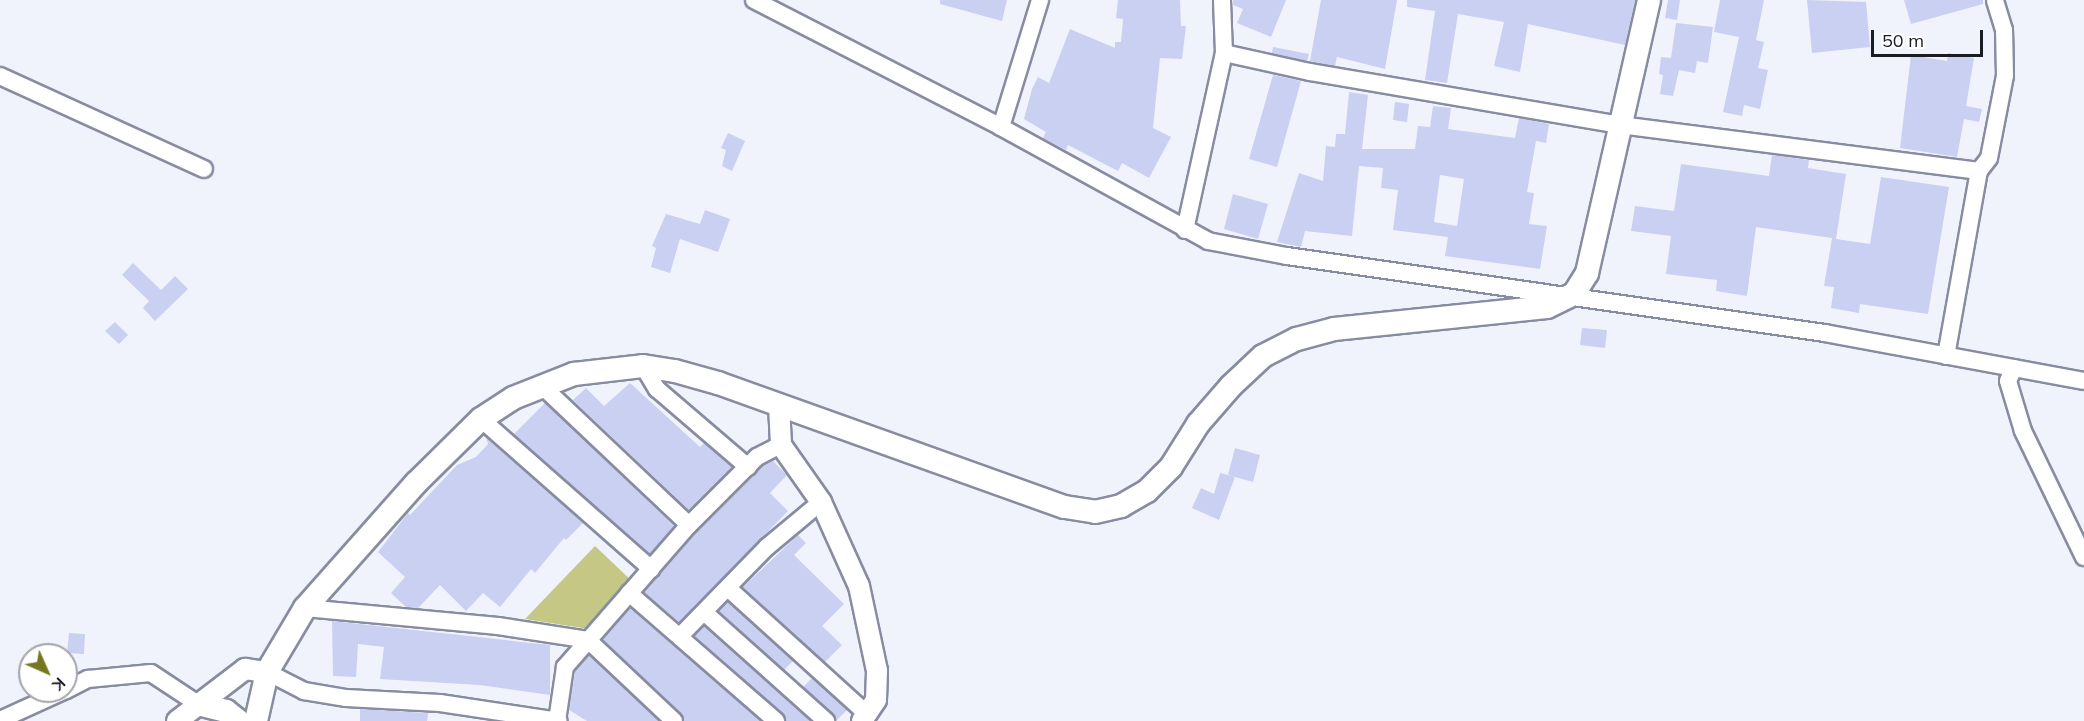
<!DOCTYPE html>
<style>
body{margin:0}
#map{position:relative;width:2084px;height:721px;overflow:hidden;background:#f1f3fc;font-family:Mulish,sans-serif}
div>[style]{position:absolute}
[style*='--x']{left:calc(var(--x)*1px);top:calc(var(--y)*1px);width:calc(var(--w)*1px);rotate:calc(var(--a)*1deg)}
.green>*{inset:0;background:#c4c884}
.building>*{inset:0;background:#c9d0f2}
.roads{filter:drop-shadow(2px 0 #888ca1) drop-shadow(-2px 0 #888ca1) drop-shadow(0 2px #888ca1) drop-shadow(0 -2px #888ca1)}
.minor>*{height:16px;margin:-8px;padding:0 8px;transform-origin:8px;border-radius:8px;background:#fff}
.tertiary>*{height:20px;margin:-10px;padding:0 10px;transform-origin:10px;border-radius:10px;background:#fff}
.secondary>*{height:22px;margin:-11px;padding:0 11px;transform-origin:11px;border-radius:11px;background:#fff}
span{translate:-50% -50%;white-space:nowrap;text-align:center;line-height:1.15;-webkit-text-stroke:4.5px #fff;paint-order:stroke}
.north{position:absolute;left:18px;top:643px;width:60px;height:60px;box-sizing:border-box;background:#fff;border:2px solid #a3a4a7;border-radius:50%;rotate:135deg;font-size:16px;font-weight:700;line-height:24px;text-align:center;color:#1a1b23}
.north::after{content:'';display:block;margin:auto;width:21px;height:27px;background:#75781f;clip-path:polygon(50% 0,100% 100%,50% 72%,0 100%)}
.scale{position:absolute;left:1871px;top:30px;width:112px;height:27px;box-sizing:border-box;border:3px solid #1a1b23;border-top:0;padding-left:8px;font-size:18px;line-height:21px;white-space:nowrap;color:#1a1b23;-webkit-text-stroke:4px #fff;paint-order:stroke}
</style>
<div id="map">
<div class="green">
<i style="clip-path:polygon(595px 546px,634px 583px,589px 629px,525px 619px)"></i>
</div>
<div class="building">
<i style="clip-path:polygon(940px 0,1007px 0,1002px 21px,940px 4px)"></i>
<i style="clip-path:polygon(1118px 0,1180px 0,1181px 26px,1186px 26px,1182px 59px,1160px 58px,1153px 128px,1171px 137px,1149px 178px,1122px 163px,1118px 171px,1068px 145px,1066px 150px,1043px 138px,1046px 132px,1024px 119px,1032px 89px,1038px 77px,1049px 83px,1070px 29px,1115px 48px,1115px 42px,1121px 42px,1123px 19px,1116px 18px)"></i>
<i style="clip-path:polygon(1233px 0,1286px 0,1271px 37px,1237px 23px,1243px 9px,1233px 5px)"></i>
<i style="clip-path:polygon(1321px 0,1397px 0,1385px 69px,1337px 57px,1335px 66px,1310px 61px)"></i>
<i style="clip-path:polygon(1407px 0,1635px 0,1625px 45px,1528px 24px,1520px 72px,1494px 66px,1504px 22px,1458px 14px,1447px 83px,1425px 80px,1435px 11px,1407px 7px)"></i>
<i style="clip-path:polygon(1668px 0,1680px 0,1677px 20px,1665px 18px)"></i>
<i style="clip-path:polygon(1720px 0,1764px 0,1756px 40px,1764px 42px,1758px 68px,1768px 70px,1760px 109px,1744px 105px,1742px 116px,1723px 112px,1739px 37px,1714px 32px)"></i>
<i style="clip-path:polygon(1807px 0,1866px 2px,1870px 47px,1812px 53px)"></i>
<i style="clip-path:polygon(1904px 0,1983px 0,1983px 4px,1911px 24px)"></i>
<i style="clip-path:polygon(1676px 23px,1713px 27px,1708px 63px,1697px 61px,1695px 73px,1679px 70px,1673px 96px,1660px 94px,1663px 75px,1659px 74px,1661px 57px,1671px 58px)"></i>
<i style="clip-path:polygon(1273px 47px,1309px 54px,1307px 61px,1272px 53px)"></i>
<i style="clip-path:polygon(1948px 53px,1974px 58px,1966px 106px,1982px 109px,1979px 122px,1964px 119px,1957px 157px,1900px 148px,1911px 55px,1947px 61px)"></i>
<i style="clip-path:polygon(1273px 75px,1301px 81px,1277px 167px,1249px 159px)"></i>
<i style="clip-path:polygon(evenodd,1349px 92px,1368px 95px,1362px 149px,1415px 149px,1418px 126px,1430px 127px,1433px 106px,1451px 108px,1448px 129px,1515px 138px,1519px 118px,1549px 124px,1546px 143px,1536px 141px,1527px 192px,1534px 193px,1529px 224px,1547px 226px,1540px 269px,1445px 256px,1448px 237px,1393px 230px,1398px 190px,1381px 188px,1383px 168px,1359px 166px,1352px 236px,1305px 231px,1301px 247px,1277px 242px,1299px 173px,1323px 181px,1326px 146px,1335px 147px,1336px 134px,1345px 134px,1349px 92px,1440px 175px,1464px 179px,1457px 226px,1434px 222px,1440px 175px)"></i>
<i style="clip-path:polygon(1395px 102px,1409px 104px,1407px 122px,1393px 120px)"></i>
<i style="clip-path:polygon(728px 133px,745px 141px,732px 171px,722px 166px,726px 150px,721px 148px)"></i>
<i style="clip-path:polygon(1772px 155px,1809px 160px,1808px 168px,1846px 174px,1836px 239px,1870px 244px,1881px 177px,1949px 187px,1928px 314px,1860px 304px,1859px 313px,1831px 308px,1834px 287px,1824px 286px,1832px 238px,1756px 227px,1747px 296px,1716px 291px,1717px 280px,1666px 274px,1671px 236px,1631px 231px,1635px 206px,1674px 211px,1681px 164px,1769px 176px)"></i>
<i style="clip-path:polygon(1233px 194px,1268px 204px,1258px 239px,1224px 229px)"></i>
<i style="clip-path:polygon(705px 210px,730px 219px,718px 252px,680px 239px,670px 273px,651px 267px,656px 248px,652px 246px,666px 214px,700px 224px)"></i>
<i style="clip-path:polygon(133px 263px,161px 290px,175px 276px,188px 289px,155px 321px,143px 308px,149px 301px,122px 275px)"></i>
<i style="clip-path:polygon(115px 322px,128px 335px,119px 344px,105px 331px)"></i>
<i style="clip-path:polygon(1582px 328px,1607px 330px,1605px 348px,1580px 345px)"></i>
<i style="clip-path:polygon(630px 383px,700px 447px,704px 443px,732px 467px,689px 510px,573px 400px,586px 388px,604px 406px)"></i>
<i style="clip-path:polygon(545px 403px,674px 526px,650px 554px,514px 434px)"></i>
<i style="clip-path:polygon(486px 438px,583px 523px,566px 540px,564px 538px,535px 573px,531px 569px,500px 607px,483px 593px,466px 611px,440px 585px,418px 608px,406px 607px,391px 593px,405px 577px,378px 552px,408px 513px,410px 515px,457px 465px,476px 457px,488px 444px)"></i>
<i style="clip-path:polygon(1235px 448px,1260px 455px,1253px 482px,1228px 475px)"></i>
<i style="clip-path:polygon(773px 461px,787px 475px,770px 493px,788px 511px,679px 622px,644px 592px,697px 532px,763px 466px)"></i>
<i style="clip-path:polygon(1220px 473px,1235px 477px,1219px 520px,1192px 508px,1201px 488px,1214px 494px)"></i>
<i style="clip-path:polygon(798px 535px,806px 543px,794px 555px,844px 604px,822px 626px,842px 645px,825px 662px,743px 587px)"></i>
<i style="clip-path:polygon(728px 602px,793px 661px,784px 670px,719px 611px)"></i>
<i style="clip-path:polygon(630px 608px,760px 721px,684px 721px,681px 713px,603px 640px)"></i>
<i style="clip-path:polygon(332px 621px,550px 645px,550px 695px,479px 685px,380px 679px,384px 647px,358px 644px,356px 677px,333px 676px)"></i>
<i style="clip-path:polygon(704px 626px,810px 721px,786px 721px,783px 713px,695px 636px)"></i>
<i style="clip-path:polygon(69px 633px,85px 634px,84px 654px,67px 653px)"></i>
<i style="clip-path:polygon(589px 655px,659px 721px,587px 721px,569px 710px,575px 672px)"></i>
<i style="clip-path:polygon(812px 678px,847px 710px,836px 721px,833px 713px,803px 687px)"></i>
<i style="clip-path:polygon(360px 709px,428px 713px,427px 721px,360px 721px)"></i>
</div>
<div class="roads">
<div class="minor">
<i style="--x:754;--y:0;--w:278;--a:27.2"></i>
<i style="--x:1001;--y:127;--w:236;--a:28.8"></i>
<i style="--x:1208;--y:241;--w:80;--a:10.8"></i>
<i style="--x:1287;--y:256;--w:543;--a:8.15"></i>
<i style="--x:1825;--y:333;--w:263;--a:10.5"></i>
<i style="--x:1224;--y:53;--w:88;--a:12.5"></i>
<i style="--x:1310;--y:72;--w:314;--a:9.7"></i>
<i style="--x:1620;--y:125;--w:362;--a:7.3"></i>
<i style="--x:1979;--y:171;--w:16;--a:-52"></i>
<i style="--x:1989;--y:158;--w:84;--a:-79"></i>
<i style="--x:2005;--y:76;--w:46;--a:-91.2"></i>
<i style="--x:2004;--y:30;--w:31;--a:-107"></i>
<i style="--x:0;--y:76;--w:224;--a:24.5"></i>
<i style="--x:1001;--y:127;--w:133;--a:-72.9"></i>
<i style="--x:1185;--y:230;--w:181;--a:-77.6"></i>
<i style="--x:1224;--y:53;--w:53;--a:-92.2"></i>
<i style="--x:1946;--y:356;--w:188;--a:-79.9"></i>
<i style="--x:643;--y:366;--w:27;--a:59"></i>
<i style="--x:657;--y:389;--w:120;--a:40.6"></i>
<i style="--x:2014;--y:368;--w:14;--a:115"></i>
<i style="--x:2008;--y:381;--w:52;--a:73.3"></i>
<i style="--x:2023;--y:431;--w:140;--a:64.2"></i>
<i style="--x:542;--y:386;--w:202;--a:43.4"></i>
<i style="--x:481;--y:419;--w:227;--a:41.4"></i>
<i style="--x:729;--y:589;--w:186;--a:42.2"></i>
<i style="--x:629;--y:593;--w:195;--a:41"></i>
<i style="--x:305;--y:608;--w:194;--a:5.3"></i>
<i style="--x:498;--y:626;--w:91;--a:8.8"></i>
<i style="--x:588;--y:640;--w:118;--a:43.3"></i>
<i style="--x:704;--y:612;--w:164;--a:41.8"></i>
<i style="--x:681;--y:635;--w:123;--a:-45.7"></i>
<i style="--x:767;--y:547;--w:70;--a:-39.8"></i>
<i style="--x:267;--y:672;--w:42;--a:27.2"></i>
<i style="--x:304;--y:691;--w:43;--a:9.5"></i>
<i style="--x:346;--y:698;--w:94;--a:3"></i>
<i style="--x:440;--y:703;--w:120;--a:8.6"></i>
<i style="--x:66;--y:690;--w:25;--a:-27"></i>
<i style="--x:88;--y:679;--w:63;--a:-5.4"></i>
<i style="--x:151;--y:673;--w:56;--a:33.4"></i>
<i style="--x:0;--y:720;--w:70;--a:-24.4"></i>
<i style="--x:557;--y:721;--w:55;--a:-81.6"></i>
<i style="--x:565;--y:667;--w:189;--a:-48.9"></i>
<i style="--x:689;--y:525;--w:96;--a:-45"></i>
<i style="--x:757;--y:457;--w:27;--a:-27"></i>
</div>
<div class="tertiary">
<i style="--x:779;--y:405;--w:40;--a:87.1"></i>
<i style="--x:781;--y:445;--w:70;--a:54.9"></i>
<i style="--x:821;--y:502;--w:92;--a:65.7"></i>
<i style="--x:859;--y:586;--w:87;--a:78"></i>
<i style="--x:877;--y:671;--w:29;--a:92"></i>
<i style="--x:876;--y:700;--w:25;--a:124"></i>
<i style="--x:177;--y:721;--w:86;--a:-37.4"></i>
<i style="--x:245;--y:669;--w:22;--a:8"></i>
</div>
<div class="secondary">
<i style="--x:198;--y:704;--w:29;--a:14"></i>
<i style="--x:226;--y:711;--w:16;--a:38"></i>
<i style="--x:256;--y:721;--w:50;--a:-77.3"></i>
<i style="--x:267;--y:672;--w:74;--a:-59.3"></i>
<i style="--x:305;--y:608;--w:167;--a:-48.4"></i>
<i style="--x:416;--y:483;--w:91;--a:-44.6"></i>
<i style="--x:481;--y:419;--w:38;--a:-33"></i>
<i style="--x:513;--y:398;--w:66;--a:-21.5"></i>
<i style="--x:574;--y:374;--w:69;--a:-6.6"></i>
<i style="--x:643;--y:366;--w:32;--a:9"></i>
<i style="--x:675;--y:371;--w:45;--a:15.6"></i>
<i style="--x:718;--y:383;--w:368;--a:19.7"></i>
<i style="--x:1065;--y:507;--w:30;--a:9"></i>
<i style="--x:1095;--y:512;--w:27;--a:-13"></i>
<i style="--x:1121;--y:506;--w:30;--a:-30"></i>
<i style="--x:1147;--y:491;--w:34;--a:-45"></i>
<i style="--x:1171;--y:467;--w:51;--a:-57.9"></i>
<i style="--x:1198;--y:424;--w:50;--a:-49"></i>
<i style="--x:1231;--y:386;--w:44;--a:-43.2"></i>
<i style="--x:1263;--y:356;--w:38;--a:-27"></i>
<i style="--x:1297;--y:339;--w:38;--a:-15"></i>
<i style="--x:1334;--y:329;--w:214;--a:-5.9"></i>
<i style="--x:1547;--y:307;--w:30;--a:-26"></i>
<i style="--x:1574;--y:294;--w:25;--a:-58"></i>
<i style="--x:1587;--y:273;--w:280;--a:-77.2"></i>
</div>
</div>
<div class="north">K</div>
<div class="scale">50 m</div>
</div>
